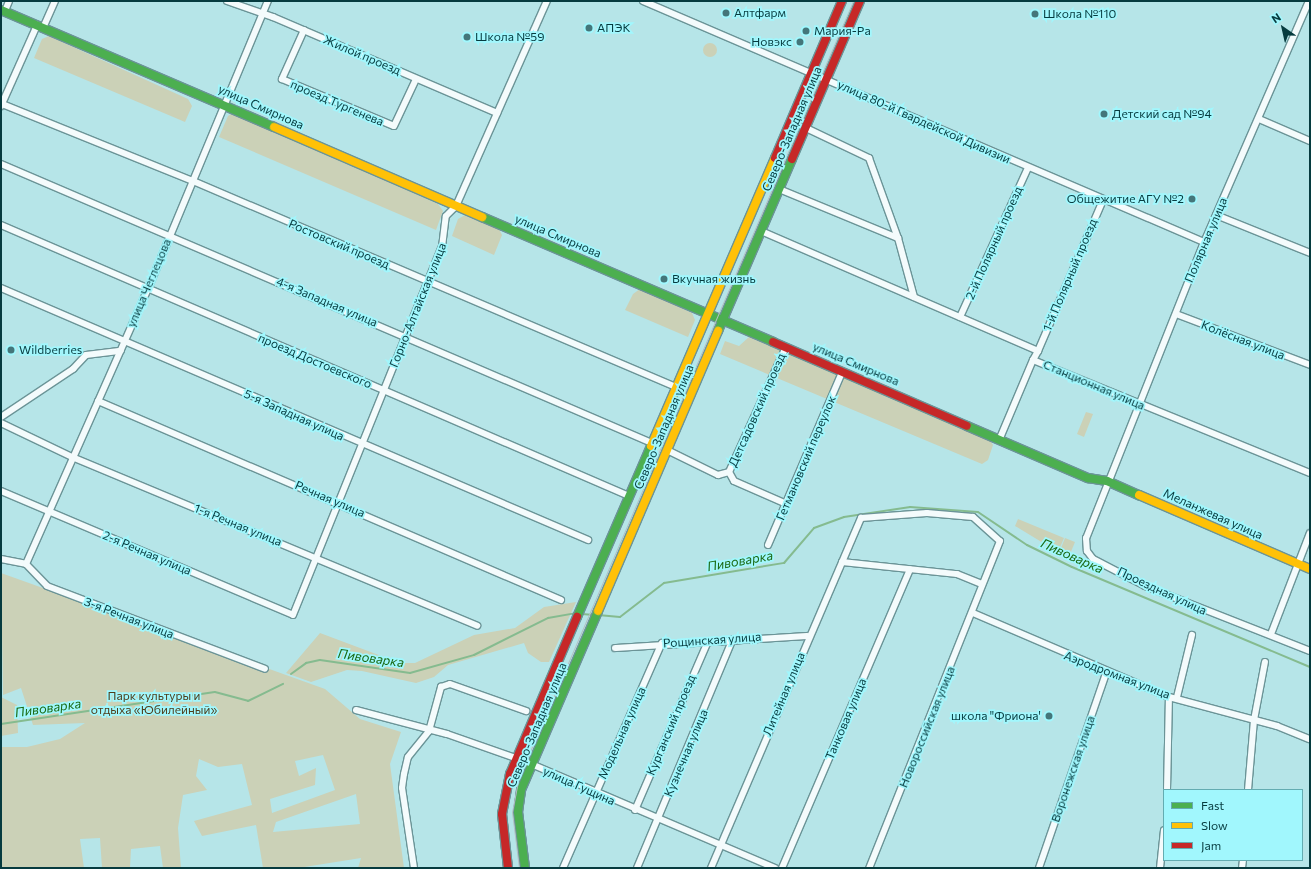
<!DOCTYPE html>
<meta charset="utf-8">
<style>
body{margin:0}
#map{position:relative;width:1311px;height:869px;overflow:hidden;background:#b6e5e8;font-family:Commissioner,sans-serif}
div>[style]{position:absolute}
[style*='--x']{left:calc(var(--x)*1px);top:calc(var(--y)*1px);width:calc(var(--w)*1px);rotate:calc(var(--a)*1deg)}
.green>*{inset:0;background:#cbd1b7}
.round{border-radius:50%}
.stream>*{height:2px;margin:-1px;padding:0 1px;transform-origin:1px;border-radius:1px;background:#85bb8f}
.roads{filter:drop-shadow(1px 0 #6b9497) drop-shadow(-1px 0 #6b9497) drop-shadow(0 1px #6b9497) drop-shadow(0 -1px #6b9497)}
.street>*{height:6px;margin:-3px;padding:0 3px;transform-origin:3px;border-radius:3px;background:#f4fbfc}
.fast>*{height:8px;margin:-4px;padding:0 4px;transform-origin:4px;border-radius:4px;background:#4caf50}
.slow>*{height:8px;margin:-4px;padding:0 4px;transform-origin:4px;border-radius:4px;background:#ffc107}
.jam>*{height:8px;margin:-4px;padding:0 4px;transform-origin:4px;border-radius:4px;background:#c62828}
.tram>*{height:1px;margin:-0.5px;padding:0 0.5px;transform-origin:0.5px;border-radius:0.5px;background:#b2c0c2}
.dots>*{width:11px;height:11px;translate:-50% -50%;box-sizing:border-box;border:2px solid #a1f7fd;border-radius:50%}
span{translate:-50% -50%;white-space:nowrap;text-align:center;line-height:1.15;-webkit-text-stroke:3.5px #a1f7fd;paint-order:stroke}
.poi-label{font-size:12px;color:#063b3f}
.left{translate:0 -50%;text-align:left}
.right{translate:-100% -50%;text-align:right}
.street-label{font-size:12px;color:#063b3f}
.park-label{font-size:12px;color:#4e3c1a}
.water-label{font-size:13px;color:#1a6812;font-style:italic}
.frame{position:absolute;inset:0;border:2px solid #063b3f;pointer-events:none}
.legend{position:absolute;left:1163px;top:789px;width:140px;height:72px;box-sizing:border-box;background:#a1f7fd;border:1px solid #63acb1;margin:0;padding:5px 7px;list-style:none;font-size:12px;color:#063b3f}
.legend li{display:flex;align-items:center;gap:8px;height:20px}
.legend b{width:20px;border:1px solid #63acb1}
.north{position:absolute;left:1263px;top:8px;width:40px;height:40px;-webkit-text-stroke:3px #a1f7fd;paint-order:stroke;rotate:326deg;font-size:11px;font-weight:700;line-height:16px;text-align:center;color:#063b3f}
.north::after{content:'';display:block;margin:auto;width:14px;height:18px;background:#063b3f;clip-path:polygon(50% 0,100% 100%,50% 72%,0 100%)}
</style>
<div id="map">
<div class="green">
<i style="clip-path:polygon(49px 36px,188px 99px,192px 106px,185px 122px,34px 58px,42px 39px)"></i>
<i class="round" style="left:703px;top:43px;width:14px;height:14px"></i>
<i style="clip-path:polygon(234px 112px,438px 204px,443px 211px,436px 230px,219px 137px,228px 116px)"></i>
<i style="clip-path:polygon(465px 215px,499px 229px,502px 235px,494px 255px,452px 236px,458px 219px)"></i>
<i style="clip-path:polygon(640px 289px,692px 313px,695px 320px,688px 337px,625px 310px,633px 294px)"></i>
<i style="clip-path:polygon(749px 337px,989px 439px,993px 445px,988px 460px,982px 464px,720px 354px,725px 341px,739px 346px)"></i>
<i style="clip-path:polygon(1086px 412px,1093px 414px,1084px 437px,1077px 434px)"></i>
<i style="clip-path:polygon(1018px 519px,1064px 538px,1058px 552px,1015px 526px)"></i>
<i style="clip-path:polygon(1065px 538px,1075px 542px,1068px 559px,1059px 553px)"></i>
<i style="clip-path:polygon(evenodd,1px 573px,325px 689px,360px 719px,401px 732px,390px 764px,404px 868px,358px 868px,361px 858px,298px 868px,263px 868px,256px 825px,202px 836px,194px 821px,252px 805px,242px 764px,218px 767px,199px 759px,196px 776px,207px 790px,183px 795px,178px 828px,181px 868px,163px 868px,160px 846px,131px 849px,130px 868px,102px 868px,100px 838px,80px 839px,84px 868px,1px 868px,1px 747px,27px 747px,60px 739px,85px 723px,33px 725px,21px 688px,3px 695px,1px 573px,323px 755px,335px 790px,272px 813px,270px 799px,315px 785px,316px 768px,299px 776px,295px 761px,323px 755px,1px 573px,356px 794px,360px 824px,273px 832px,276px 822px,356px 794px)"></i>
<i style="clip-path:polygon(576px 602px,549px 662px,541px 662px,528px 653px,524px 643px,448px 665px,434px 677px,416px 683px,362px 671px,347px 670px,311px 682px,286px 673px,320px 633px,400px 663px,415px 663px,474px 635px,515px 628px,544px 607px)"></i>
<i style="clip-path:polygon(1px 697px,17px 705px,18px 733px,1px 736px)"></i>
</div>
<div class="stream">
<i style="--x:582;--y:614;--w:12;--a:5"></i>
<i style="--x:598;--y:615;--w:22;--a:5"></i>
<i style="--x:620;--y:617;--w:56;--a:-37.7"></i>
<i style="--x:664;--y:583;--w:122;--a:-9.5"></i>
<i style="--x:784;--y:563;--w:46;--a:-49.4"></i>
<i style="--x:814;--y:528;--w:32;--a:-20"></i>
<i style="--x:844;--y:517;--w:67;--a:-8.6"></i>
<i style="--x:910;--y:507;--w:68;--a:4.2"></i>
<i style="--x:978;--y:512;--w:59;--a:34"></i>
<i style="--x:1027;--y:545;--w:50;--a:26.1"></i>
<i style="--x:1072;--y:567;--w:258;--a:22.8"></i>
<i style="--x:291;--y:674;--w:19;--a:-36"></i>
<i style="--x:306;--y:663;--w:14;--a:-12"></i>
<i style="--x:320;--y:660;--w:91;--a:8.2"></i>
<i style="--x:410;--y:673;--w:66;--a:-15.7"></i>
<i style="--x:474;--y:655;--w:83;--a:-26.6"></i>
<i style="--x:548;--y:618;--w:28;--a:-10"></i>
<i style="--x:1;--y:724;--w:216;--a:-8.5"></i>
<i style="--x:215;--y:692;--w:34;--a:15"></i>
<i style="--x:248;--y:701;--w:39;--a:-26"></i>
</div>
<div class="roads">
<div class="street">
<i style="--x:227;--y:1;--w:49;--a:19.2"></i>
<i style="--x:273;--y:17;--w:244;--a:23.2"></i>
<i style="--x:643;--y:1;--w:611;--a:23.25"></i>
<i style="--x:1309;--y:1;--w:263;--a:113.5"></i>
<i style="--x:1204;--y:242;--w:319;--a:111.7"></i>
<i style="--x:1086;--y:538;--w:13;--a:86"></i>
<i style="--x:1087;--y:551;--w:10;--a:53"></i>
<i style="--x:1093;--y:559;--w:59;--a:27.4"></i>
<i style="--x:1145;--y:586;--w:177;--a:21.5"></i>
<i style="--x:5;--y:11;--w:11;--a:-68"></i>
<i style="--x:43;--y:28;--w:30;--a:-66"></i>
<i style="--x:304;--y:30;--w:54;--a:114.2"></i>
<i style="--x:282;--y:79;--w:121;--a:22.8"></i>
<i style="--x:394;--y:126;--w:52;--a:-64.9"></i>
<i style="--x:2;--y:104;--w:206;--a:22"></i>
<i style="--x:193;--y:181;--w:525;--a:23.1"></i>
<i style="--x:1;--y:106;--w:89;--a:-66"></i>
<i style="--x:1259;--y:119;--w:56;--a:23.3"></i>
<i style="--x:806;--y:128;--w:70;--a:25.5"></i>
<i style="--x:869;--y:158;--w:85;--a:70.1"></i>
<i style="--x:898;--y:238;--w:61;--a:74.8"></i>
<i style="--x:1;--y:164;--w:708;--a:23.2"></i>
<i style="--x:779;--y:189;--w:129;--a:22.4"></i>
<i style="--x:1216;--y:215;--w:101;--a:22"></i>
<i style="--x:1;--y:225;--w:684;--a:23.34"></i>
<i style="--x:761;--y:231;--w:302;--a:23.4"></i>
<i style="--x:1038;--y:351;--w:10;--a:119"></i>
<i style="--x:1033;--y:360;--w:299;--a:22.2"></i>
<i style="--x:1;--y:288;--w:639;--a:23.23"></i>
<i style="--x:1176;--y:314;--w:143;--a:20.8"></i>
<i style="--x:960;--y:317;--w:164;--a:-65.5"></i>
<i style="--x:1038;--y:351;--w:164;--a:-66.7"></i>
<i style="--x:98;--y:401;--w:504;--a:23.26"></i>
<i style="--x:1;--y:417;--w:87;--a:-33.7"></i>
<i style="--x:73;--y:369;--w:19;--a:-47"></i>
<i style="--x:86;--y:355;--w:35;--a:-7"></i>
<i style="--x:1;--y:423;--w:79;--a:25.6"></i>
<i style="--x:72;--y:457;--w:439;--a:22.6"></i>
<i style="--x:1000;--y:438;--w:85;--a:-67.1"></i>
<i style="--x:667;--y:450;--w:57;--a:26.1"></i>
<i style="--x:718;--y:475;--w:11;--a:-15"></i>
<i style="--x:729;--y:472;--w:10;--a:61"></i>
<i style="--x:734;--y:481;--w:58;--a:23.5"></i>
<i style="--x:729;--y:472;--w:137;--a:-65.5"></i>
<i style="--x:1;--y:491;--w:317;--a:23"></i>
<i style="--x:293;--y:615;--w:397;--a:-68"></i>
<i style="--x:442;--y:247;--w:31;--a:-83"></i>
<i style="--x:446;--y:216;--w:14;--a:-45"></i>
<i style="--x:456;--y:206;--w:224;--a:-66.1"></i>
<i style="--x:768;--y:545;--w:188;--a:-66.8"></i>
<i style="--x:1;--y:559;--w:25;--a:11"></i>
<i style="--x:26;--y:564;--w:30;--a:46"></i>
<i style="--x:47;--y:586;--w:233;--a:20.8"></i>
<i style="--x:842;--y:562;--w:116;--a:6"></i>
<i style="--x:957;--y:574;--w:27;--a:22"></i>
<i style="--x:26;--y:564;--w:301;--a:-66.1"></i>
<i style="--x:148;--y:289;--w:312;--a:-67.4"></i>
<i style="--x:973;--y:613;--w:213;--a:23.2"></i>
<i style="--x:1169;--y:697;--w:112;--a:15"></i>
<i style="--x:1277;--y:726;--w:35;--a:22"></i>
<i style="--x:1271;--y:634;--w:108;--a:-68.9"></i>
<i style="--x:615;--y:648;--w:193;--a:-3.6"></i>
<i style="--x:1177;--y:697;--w:64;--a:-76.4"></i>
<i style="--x:356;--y:710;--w:94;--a:14.8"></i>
<i style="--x:447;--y:734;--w:82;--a:19.3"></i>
<i style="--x:524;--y:761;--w:273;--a:23.1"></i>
<i style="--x:1167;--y:790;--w:93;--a:-88.8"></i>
<i style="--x:1248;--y:790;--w:70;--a:-85.1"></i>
<i style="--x:1254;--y:720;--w:59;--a:-79.3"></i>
<i style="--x:635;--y:810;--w:184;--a:-66.6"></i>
<i style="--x:414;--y:868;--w:81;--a:-98.5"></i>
<i style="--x:402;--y:788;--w:14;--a:-82"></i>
<i style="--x:404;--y:774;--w:17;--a:-77"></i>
<i style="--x:408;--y:757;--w:33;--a:-51"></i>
<i style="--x:429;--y:731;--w:46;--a:-74.7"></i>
<i style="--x:441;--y:687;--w:9;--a:-18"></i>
<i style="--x:450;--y:684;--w:81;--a:19.6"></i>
<i style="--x:563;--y:868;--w:246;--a:-66.3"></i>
<i style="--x:637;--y:868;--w:248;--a:-67.3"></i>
<i style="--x:711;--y:868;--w:381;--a:-66.8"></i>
<i style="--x:861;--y:518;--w:66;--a:-4.3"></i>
<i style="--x:927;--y:513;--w:46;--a:5"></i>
<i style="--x:973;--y:517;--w:36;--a:42"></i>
<i style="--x:1000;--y:541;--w:352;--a:111.8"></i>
<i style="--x:782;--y:868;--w:325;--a:-66.8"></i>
<i style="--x:1039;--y:868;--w:208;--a:-71"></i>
<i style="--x:1160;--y:868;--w:38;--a:-84"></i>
<i style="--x:1242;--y:868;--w:8;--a:-83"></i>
</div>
<div class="fast">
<i style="--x:1;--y:10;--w:297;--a:23.2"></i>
<i style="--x:482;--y:217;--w:317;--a:23.2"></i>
<i style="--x:718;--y:331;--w:187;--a:-66.7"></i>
<i style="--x:967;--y:426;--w:132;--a:23.3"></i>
<i style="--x:1088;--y:478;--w:19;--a:9"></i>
<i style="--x:1107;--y:481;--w:35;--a:24"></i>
<i style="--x:577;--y:617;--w:186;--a:-66.6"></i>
<i style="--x:525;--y:868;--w:56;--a:-97.1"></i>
<i style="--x:518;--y:812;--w:22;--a:-82"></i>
<i style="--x:521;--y:790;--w:195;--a:-66.7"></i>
</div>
<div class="slow">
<i style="--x:274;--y:127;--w:227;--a:23.4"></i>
<i style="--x:651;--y:446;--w:314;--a:-66.7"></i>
<i style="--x:1139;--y:495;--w:186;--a:23.4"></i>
<i style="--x:598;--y:611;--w:305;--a:-66.8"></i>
</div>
<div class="jam">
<i style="--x:775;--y:158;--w:171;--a:-66.9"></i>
<i style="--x:792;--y:159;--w:172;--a:-66.7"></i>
<i style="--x:773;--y:342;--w:211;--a:23.4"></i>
<i style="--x:508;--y:868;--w:54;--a:-96.3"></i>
<i style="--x:502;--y:814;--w:41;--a:-78.7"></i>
<i style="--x:510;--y:774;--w:171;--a:-66.9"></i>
</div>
</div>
<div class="tram">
<i style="--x:519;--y:868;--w:56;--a:-97.1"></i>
<i style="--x:512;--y:812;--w:36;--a:-79"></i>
<i style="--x:519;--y:777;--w:845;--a:-66.71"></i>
</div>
<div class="dots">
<i style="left:726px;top:13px;background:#44767a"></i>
<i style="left:1035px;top:14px;background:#44767a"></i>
<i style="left:589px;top:28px;background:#44767a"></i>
<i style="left:806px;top:31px;background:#44767a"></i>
<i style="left:467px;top:37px;background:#44767a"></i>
<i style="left:800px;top:42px;background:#44767a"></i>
<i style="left:1104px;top:114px;background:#44767a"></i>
<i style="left:1192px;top:199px;background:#44767a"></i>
<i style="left:664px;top:279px;background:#44767a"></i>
<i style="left:11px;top:350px;background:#44767a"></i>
<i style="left:1049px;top:716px;background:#44767a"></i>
</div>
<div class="poi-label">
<span class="left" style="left:734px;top:13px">Алтфарм</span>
<span class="left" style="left:1043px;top:14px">Школа №110</span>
<span class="left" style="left:597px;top:28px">АПЭК</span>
<span class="left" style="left:814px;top:31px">Мария-Ра</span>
<span class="left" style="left:475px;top:37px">Школа №59</span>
<span class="right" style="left:792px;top:42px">Новэкс</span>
<span class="left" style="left:1112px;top:114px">Детский сад №94</span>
<span class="right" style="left:1184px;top:199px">Общежитие АГУ №2</span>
<span class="left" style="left:672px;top:279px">Вкучная жизнь</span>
<span class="left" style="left:19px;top:350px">Wildberries</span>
<span class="right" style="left:1041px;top:716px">школа "Фриона'</span>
</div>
<div class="street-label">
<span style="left:362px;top:55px;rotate:23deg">Жилой проезд</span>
<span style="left:337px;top:103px;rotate:23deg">проезд Тургенева</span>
<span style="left:261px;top:107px;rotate:24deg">улица Смирнова</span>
<span style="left:924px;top:122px;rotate:24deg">улица 80-й Гвардейской Дивизии</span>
<span style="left:792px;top:129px;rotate:-67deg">Северо-Западная улица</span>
<span style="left:558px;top:236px;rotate:23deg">улица Смирнова</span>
<span style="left:1206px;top:240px;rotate:-67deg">Полярная улица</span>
<span style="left:994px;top:243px;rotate:-66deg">2-й Полярный проезд</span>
<span style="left:339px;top:244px;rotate:23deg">Ростовский проезд</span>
<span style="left:1070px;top:275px;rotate:-67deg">1-й Полярный проезд</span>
<span style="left:149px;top:283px;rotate:-67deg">улица Чеглецова</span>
<span style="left:327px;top:302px;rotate:23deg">4-я Западная улица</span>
<span style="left:418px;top:305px;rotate:-68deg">Горно-Алтайская улица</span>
<span style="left:1243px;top:340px;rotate:21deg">Колёсная улица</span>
<span style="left:315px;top:361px;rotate:23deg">проезд Достоевского</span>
<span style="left:856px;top:364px;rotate:23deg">улица Смирнова</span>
<span style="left:1094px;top:385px;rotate:23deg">Станционная улица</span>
<span style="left:757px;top:410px;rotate:-66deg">Детсадовский проезд</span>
<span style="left:294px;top:415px;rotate:24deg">5-я Западная улица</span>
<span style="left:664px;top:427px;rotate:-67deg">Северо-Западная улица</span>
<span style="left:806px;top:458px;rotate:-67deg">Гетмановский переулок</span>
<span style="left:330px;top:499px;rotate:23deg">Речная улица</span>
<span style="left:1213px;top:514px;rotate:24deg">Меланжевая улица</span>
<span style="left:238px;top:525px;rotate:22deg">1-я Речная улица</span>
<span style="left:147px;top:553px;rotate:23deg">2-я Речная улица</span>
<span style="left:1162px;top:591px;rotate:25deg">Проездная улица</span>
<span style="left:129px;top:618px;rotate:21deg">3-я Речная улица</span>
<span style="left:712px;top:640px;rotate:-4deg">Рощинская улица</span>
<span style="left:1117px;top:675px;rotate:21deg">Аэродромная улица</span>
<span style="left:784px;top:694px;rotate:-67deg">Литейная улица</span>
<span style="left:846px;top:719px;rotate:-67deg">Танковая улица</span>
<span style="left:537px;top:725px;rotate:-67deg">Северо-Западная улица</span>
<span style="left:671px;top:725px;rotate:-67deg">Курганский проезд</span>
<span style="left:927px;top:727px;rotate:-68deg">Новороссийская улица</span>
<span style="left:622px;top:733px;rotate:-66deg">Модельная улица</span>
<span style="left:686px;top:753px;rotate:-67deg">Кузнечная улица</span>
<span style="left:1073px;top:769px;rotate:-71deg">Воронежская улица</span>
<span style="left:579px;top:786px;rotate:24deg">улица Гущина</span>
</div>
<div class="park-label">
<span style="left:154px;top:703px">Парк культуры и<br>отдыха «Юбилейный»</span>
</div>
<div class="water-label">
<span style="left:1072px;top:556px;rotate:24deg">Пивоварка</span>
<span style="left:740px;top:561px;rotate:-10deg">Пивоварка</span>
<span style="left:371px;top:658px;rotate:8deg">Пивоварка</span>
<span style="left:48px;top:708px;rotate:-8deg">Пивоварка</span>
</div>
<div class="frame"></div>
<ul class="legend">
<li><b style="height:5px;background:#4caf50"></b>Fast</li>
<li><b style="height:5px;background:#ffc107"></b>Slow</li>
<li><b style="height:5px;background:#c62828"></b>Jam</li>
</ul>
<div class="north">N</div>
</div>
